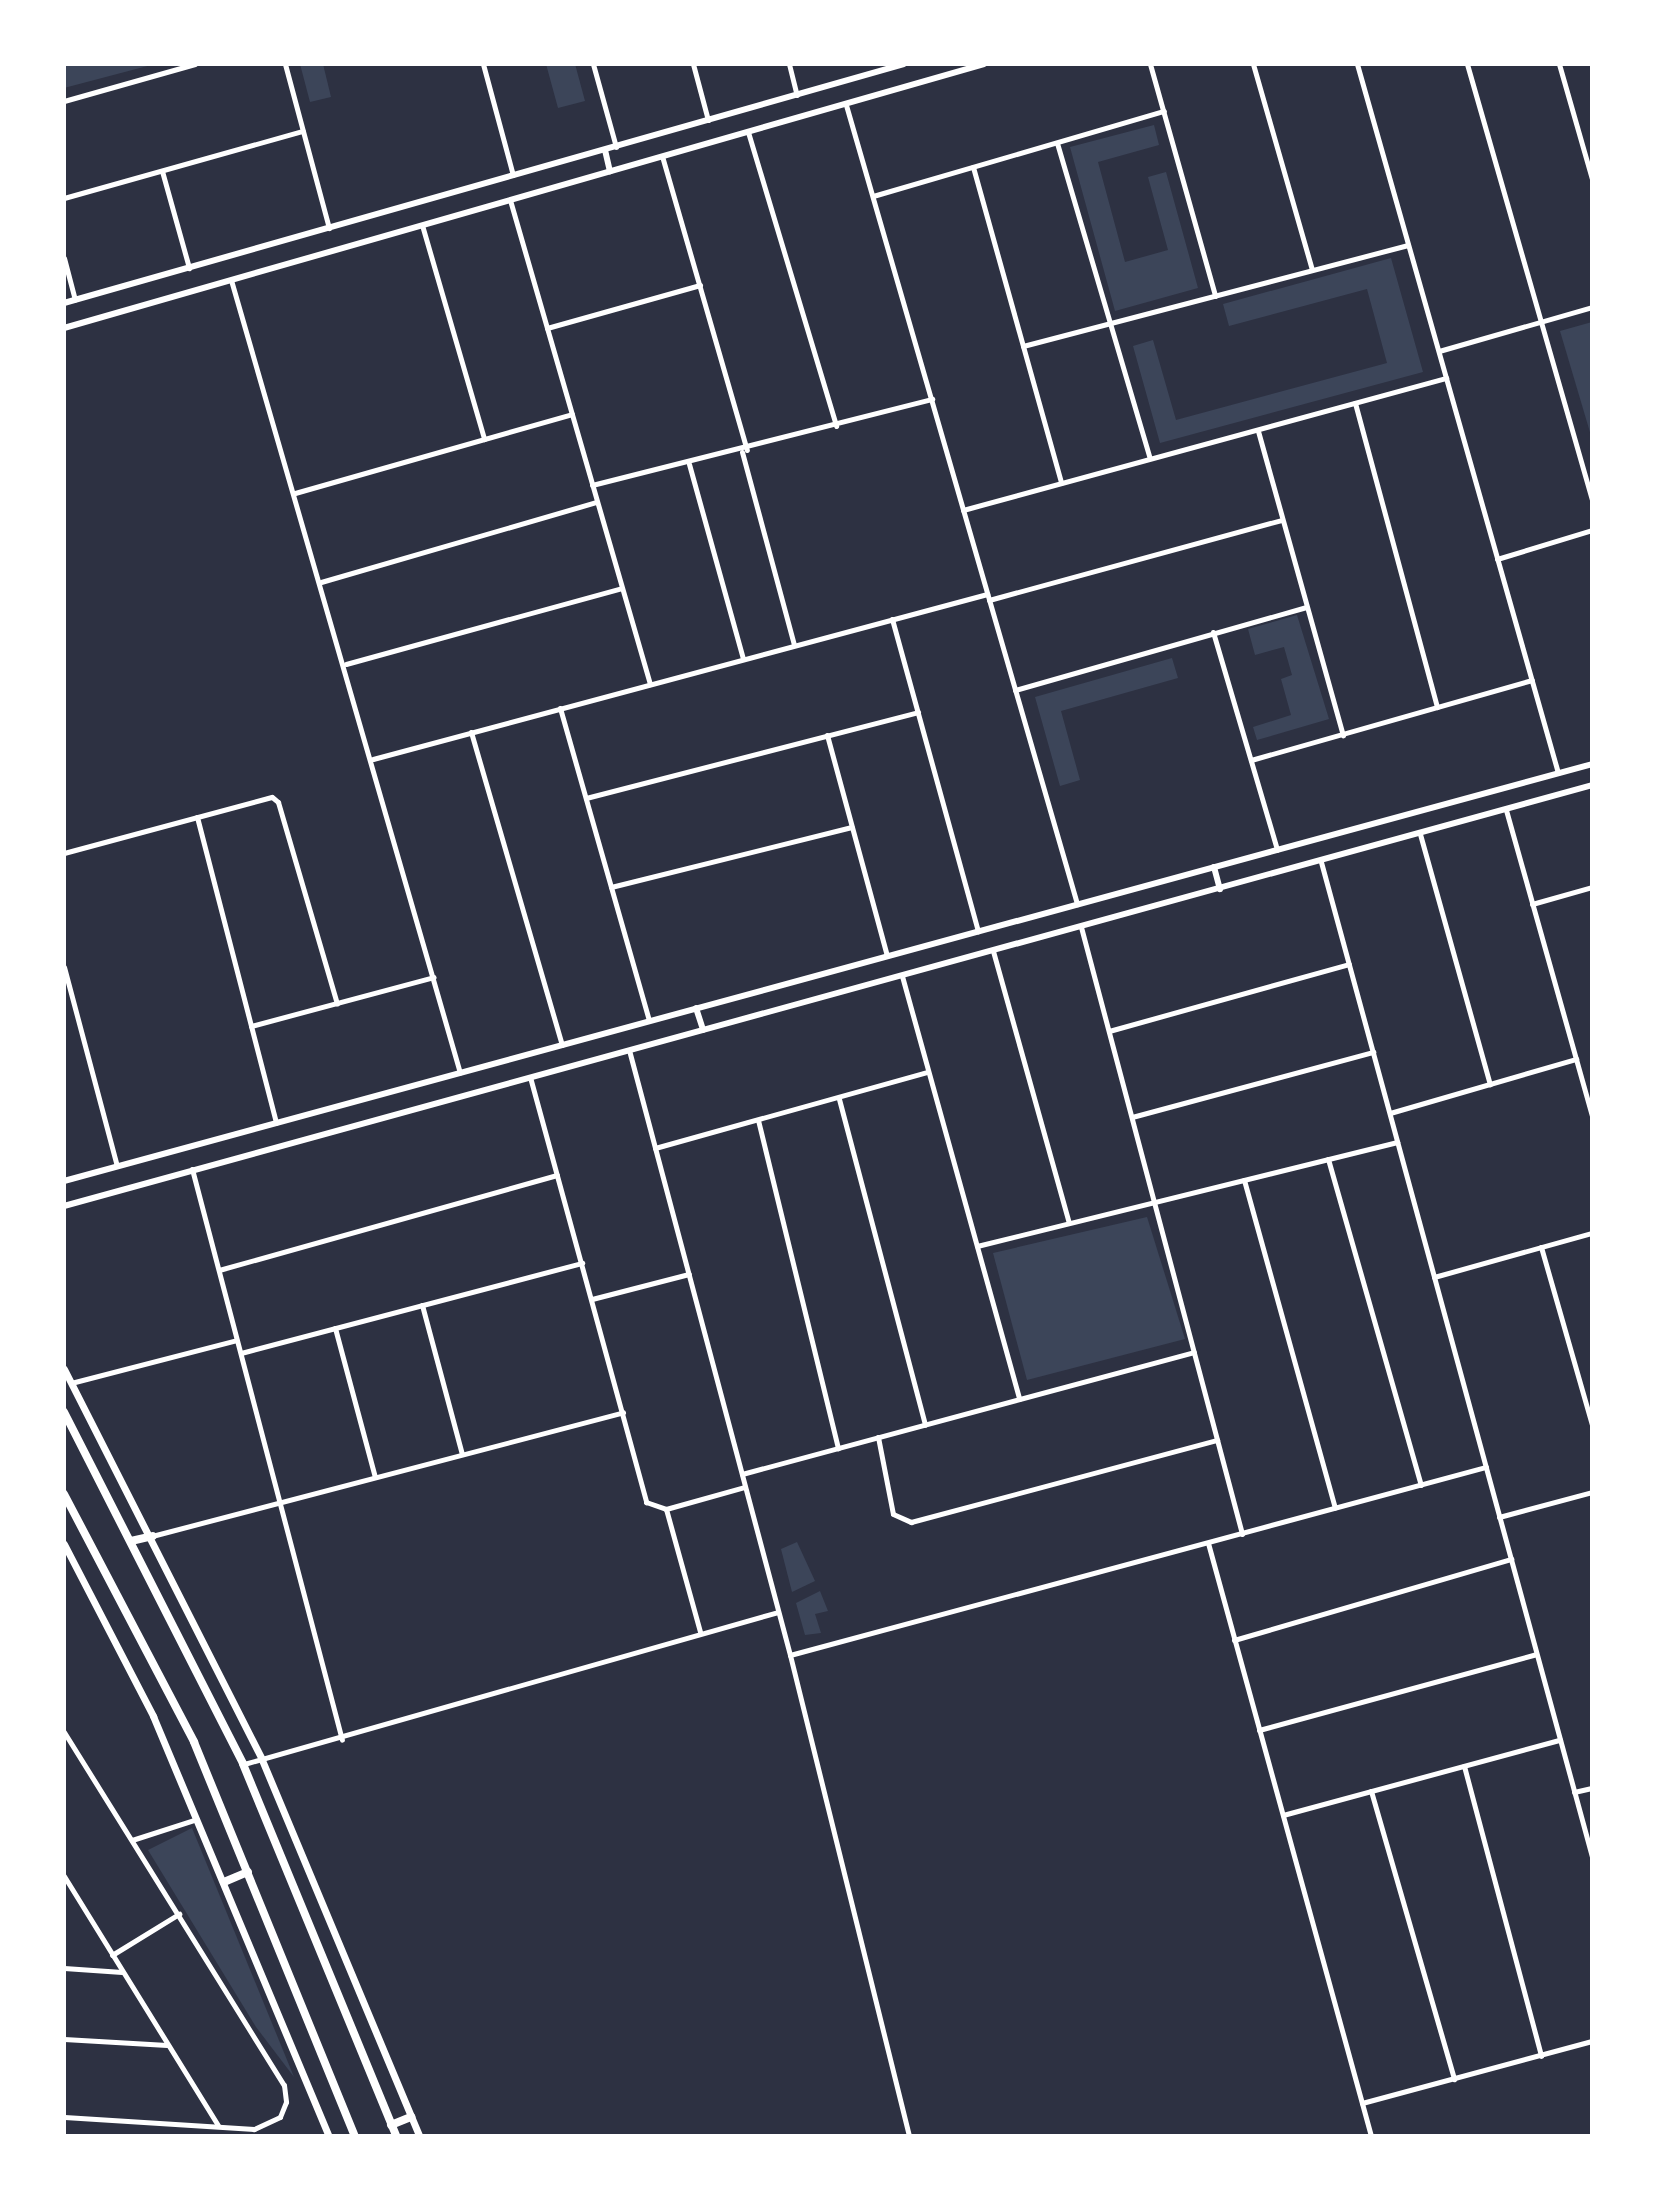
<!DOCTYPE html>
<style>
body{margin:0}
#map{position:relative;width:1656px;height:2200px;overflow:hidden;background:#2d3142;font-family:"Noto Serif",serif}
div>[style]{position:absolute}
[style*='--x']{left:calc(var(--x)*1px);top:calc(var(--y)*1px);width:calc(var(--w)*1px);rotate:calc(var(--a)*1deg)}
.green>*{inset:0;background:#3c4559}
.minor>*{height:5px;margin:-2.5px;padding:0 2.5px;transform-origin:2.5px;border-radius:2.5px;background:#fff}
.tertiary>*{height:6px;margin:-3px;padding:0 3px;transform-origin:3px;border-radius:3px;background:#fff}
.secondary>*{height:7px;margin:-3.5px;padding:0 3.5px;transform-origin:3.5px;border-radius:3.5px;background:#fff}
.trunk>*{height:8px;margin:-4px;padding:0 4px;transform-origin:4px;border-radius:4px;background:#fff}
span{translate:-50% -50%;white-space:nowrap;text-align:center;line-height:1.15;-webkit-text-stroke:7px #fff;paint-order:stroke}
.frame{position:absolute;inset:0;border:66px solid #fff;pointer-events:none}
</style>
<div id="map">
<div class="green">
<i style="clip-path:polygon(64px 64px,155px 64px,64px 88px)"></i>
<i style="clip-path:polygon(300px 64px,323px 64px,331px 97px,310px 102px)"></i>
<i style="clip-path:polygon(546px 64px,575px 64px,585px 101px,558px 108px)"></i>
<i style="clip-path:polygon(1154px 125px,1159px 145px,1098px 162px,1125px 262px,1168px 250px,1148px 177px,1166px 172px,1198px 288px,1115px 311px,1070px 147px)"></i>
<i style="clip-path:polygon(1391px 258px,1423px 372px,1160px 443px,1133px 346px,1153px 340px,1176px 420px,1387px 363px,1367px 289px,1229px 326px,1223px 304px)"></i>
<i style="clip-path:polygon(1592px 322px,1592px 439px,1560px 331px)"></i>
<i style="clip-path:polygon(1297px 615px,1329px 719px,1257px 740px,1253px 727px,1291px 715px,1281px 679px,1292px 675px,1284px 647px,1255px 655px,1248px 629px)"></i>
<i style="clip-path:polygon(1172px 658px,1178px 678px,1061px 711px,1080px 780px,1060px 786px,1035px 697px)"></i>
<i style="clip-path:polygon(1147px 1217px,1185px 1339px,1027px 1380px,993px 1253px)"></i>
<i style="clip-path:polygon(797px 1542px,815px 1581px,792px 1592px,781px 1549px)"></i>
<i style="clip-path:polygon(820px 1591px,828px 1611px,815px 1614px,821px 1633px,805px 1635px,796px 1603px)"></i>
<i style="clip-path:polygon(192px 1828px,294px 2077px,256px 2027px,148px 1850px)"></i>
</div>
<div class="minor">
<i style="--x:285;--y:64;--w:170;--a:75"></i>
<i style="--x:483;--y:64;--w:115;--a:74.9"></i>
<i style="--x:593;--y:64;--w:86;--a:74.5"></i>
<i style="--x:693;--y:64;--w:58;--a:75"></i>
<i style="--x:789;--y:64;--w:32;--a:76"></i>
<i style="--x:1150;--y:64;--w:241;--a:74.3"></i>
<i style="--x:1253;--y:64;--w:214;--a:74"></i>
<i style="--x:1357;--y:64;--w:737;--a:74.17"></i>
<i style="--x:1467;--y:64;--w:455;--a:74"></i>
<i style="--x:1559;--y:64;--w:120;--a:74"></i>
<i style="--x:64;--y:101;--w:136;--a:-15.8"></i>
<i style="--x:846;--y:105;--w:832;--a:73.87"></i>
<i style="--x:748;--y:132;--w:307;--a:73.3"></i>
<i style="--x:1057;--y:143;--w:328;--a:73.6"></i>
<i style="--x:662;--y:156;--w:306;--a:73.9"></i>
<i style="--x:973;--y:167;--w:328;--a:74.4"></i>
<i style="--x:162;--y:171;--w:101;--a:74.4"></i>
<i style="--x:873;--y:196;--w:303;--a:-16.3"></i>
<i style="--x:64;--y:198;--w:248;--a:-15.7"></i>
<i style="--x:510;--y:200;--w:504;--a:73.87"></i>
<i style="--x:422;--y:225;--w:223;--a:73.8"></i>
<i style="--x:64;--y:258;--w:43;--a:75.3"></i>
<i style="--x:231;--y:280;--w:825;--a:73.89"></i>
<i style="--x:547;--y:328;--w:159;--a:-15.7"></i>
<i style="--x:1023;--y:346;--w:398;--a:-14.7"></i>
<i style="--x:1439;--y:351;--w:159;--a:-16"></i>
<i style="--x:1355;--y:403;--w:315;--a:74.9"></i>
<i style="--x:1258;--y:431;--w:316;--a:74.4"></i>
<i style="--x:742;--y:452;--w:200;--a:74.9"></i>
<i style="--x:689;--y:464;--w:202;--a:74.5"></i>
<i style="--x:592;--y:485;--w:351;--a:-14.2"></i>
<i style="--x:295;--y:493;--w:288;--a:-15.9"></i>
<i style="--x:963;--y:510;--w:501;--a:-15.29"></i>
<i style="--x:1497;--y:559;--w:99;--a:-17"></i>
<i style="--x:321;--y:582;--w:287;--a:-16.2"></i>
<i style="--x:989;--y:600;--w:303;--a:-15.3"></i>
<i style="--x:892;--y:619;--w:324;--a:74.6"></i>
<i style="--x:1213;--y:632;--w:227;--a:73.6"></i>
<i style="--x:346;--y:664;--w:286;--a:-15.4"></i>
<i style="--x:1015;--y:690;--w:303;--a:-15.9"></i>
<i style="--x:560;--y:708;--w:325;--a:74.1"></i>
<i style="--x:471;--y:732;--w:326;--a:73.8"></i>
<i style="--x:827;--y:735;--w:229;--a:74.8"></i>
<i style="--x:373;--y:759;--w:636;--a:-15.04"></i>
<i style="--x:1251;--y:760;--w:292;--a:-15.9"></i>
<i style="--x:586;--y:798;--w:343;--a:-14.5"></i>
<i style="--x:1506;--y:810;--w:318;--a:74.3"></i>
<i style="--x:197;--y:817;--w:316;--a:75.5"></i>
<i style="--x:1420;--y:834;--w:260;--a:74.4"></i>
<i style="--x:64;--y:853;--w:215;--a:-15.1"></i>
<i style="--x:272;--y:797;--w:8;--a:40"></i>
<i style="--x:278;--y:802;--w:210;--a:73.7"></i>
<i style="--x:1321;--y:862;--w:1031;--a:74.76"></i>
<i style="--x:611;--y:887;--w:248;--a:-14"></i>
<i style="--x:1532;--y:904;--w:62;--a:-15.8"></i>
<i style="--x:1081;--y:927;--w:628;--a:75.14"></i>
<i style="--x:993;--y:951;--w:282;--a:74.4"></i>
<i style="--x:64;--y:967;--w:206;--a:75.1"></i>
<i style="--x:902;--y:976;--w:439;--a:74.5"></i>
<i style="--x:251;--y:1026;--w:189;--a:-15"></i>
<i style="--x:1109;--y:1031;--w:249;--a:-15.6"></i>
<i style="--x:629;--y:1050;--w:626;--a:75.1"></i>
<i style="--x:790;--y:1655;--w:496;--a:76.1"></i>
<i style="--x:530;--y:1077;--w:441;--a:74.7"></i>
<i style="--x:646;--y:1502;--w:21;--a:19"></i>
<i style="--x:666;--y:1509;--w:82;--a:-15.6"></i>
<i style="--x:839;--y:1099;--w:337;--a:75.2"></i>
<i style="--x:1390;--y:1113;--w:194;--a:-16.2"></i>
<i style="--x:1132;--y:1117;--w:250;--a:-15.1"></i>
<i style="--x:758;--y:1120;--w:338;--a:76.3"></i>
<i style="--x:655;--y:1148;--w:283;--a:-15.6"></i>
<i style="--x:1328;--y:1159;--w:339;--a:74.1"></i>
<i style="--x:192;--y:1169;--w:590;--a:75.28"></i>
<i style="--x:1244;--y:1180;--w:340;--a:74.5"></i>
<i style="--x:977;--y:1246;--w:433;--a:-13.9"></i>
<i style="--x:1541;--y:1247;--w:185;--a:74"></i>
<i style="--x:219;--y:1270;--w:351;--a:-15.7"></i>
<i style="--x:1434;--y:1277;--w:164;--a:-15.6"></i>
<i style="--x:592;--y:1299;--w:100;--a:-14.5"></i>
<i style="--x:422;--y:1305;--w:154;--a:75"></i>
<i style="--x:335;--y:1328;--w:154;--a:75"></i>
<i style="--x:241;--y:1353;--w:353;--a:-14.8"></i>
<i style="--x:71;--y:1383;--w:171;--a:-14.5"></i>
<i style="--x:878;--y:1437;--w:78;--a:79"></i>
<i style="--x:893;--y:1514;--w:20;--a:24"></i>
<i style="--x:911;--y:1522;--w:317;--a:-15"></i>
<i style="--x:742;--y:1474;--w:468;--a:-15.1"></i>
<i style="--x:666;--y:1509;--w:128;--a:74.5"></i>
<i style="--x:1499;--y:1517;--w:96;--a:-15"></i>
<i style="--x:152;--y:1536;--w:487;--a:-14.7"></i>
<i style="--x:1208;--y:1543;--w:615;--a:74.63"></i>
<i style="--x:1234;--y:1640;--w:289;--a:-16.3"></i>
<i style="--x:790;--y:1655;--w:721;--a:-15.12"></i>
<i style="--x:1259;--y:1730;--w:287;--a:-15.3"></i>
<i style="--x:64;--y:1732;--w:416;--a:58.1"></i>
<i style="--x:284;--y:2085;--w:17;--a:83"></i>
<i style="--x:286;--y:2102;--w:16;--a:112"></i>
<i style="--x:280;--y:2117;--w:29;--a:155"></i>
<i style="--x:254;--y:2129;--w:190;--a:-176.4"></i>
<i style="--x:244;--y:1764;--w:555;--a:-15.89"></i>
<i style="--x:1464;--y:1766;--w:300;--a:75.1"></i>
<i style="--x:1371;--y:1791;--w:300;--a:73.9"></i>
<i style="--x:1574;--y:1792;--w:18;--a:-13"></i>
<i style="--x:1283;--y:1815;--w:287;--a:-15.2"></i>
<i style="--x:132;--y:1840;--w:68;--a:-17.9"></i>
<i style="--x:64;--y:1876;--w:293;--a:58.3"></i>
<i style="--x:112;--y:1955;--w:79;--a:-31.5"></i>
<i style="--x:64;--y:1968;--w:58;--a:3.9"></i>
<i style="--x:64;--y:2039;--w:103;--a:3.3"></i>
<i style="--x:1362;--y:2103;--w:238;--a:-15.1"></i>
</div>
<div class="tertiary">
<i style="--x:605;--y:150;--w:22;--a:77"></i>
<i style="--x:64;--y:303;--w:873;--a:-15.88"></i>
<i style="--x:64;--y:328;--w:957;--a:-16.01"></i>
<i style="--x:1214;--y:867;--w:23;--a:75"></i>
<i style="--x:696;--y:1008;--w:23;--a:72"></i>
<i style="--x:64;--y:1181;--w:1584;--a:-15.26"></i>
<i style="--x:64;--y:1206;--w:1585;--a:-15.4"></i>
</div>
<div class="secondary">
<i style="--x:64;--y:1369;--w:438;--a:63.1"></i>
<i style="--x:262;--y:1760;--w:407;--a:67.3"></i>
<i style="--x:64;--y:1544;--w:194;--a:62.6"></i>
<i style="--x:153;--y:1716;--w:455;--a:67.3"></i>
</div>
<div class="trunk">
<i style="--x:64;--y:1412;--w:395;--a:63"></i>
<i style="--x:243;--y:1764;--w:402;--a:67.6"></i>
<i style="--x:64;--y:1494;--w:280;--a:62.3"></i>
<i style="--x:194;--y:1742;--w:426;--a:67.8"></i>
<i style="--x:131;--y:1541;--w:22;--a:-13"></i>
<i style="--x:224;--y:1882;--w:26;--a:-23"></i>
<i style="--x:391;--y:2125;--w:22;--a:-22"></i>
</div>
<div class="frame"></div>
</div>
